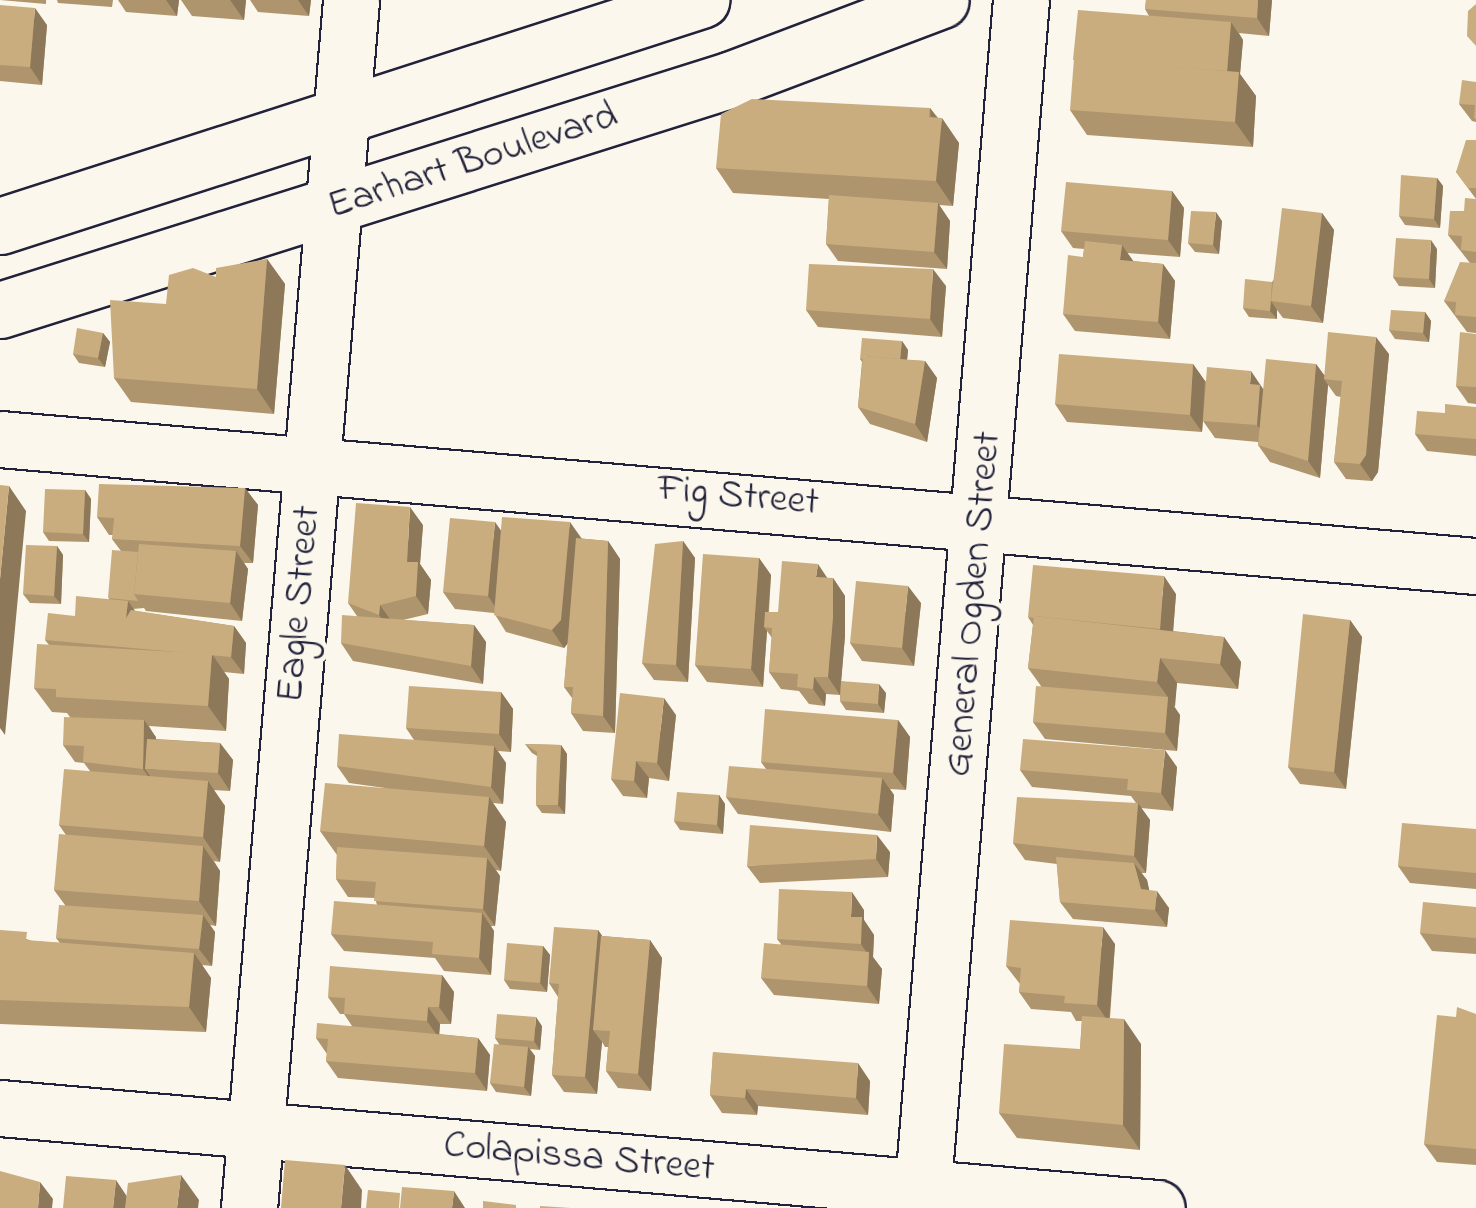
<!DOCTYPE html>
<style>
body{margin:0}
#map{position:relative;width:1476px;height:1208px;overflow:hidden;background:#fbf7ec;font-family:"Indie Flower",sans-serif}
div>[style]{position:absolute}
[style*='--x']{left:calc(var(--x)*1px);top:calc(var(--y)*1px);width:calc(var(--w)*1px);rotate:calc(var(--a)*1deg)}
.roads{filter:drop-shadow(2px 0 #22223b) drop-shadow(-2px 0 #22223b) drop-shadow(0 2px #22223b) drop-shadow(0 -2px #22223b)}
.minor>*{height:55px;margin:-27.5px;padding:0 27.5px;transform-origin:27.5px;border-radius:27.5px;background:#fbf7ec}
.major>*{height:55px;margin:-27.5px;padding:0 27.5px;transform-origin:27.5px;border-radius:27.5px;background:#fbf7ec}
.wall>*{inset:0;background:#ae956d}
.shaded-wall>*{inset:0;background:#8d7959}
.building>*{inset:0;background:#caad7f}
span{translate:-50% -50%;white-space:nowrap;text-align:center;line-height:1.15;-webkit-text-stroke:10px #fbf7ec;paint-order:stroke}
.street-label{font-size:40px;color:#22223b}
</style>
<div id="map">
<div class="roads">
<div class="minor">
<i style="--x:0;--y:439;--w:1481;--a:4.92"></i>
<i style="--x:0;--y:1108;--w:1161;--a:4.94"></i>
<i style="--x:249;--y:1208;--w:1212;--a:-85.17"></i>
<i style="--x:921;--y:1208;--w:1212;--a:-85.27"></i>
</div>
<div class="major">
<i style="--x:0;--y:226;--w:737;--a:-17.87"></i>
<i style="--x:0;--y:310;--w:768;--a:-17.51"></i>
<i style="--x:732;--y:79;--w:223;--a:-20.7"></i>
</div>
</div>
<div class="wall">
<i style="clip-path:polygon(0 0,46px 0,46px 4px)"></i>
<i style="clip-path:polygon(57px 0,113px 0,112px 7px,58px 3px)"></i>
<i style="clip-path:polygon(118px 0,179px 0,177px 16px,126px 12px)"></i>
<i style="clip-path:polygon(181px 0,246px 0,244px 20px,192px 16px)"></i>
<i style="clip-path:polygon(250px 0,311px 0,309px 16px,258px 12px)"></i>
<i style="clip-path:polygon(1146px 0,1272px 0,1269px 36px,1239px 33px,1243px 40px,1240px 74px,1256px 96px,1253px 147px,1087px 135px,1070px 110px,1149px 16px,1145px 9px)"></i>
<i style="clip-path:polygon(0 5px,47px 25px,42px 85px,0 81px)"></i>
<i style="clip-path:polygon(1476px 82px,1476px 122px,1472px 121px,1459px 104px)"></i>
<i style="clip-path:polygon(930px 108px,959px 143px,953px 206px,939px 205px,950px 221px,947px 269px,838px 261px,826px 244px,829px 199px,733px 193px,716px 168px)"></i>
<i style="clip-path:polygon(1476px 140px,1476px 333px,1467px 332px,1444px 301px,1470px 263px,1448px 235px,1464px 211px,1476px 199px,1456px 172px)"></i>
<i style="clip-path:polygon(1437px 178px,1443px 186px,1440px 228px,1405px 225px,1399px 216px)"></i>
<i style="clip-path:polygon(1172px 191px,1184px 208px,1180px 257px,1127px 253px,1133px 261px,1163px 264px,1175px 281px,1170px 339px,1075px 331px,1063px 314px,1083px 257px,1084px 249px,1073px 248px,1061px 231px)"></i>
<i style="clip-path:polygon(1322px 213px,1334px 230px,1323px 323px,1283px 318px,1277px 310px,1277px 319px,1249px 317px,1243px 308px,1272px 282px)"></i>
<i style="clip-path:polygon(1222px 221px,1219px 254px,1195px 252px,1188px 243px)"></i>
<i style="clip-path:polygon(1437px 249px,1435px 288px,1399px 286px,1393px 277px)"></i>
<i style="clip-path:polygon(267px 259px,285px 284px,274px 414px,131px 402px,114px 378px,166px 304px)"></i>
<i style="clip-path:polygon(946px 286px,942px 337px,818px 327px,806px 310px)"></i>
<i style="clip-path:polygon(1425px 312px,1431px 321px,1429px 342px,1395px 339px,1389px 330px)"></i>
<i style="clip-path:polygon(103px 333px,110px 342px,105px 367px,79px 363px,73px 354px)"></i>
<i style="clip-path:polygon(1476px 334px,1476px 404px,1468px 403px,1456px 386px)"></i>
<i style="clip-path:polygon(902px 341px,908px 350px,907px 360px,925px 361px,937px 378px,927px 442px,870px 424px,858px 407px,862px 362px,860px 359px)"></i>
<i style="clip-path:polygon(1389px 354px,1378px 472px,1372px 481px,1346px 479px,1334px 462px,1341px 397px,1336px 396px,1328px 385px,1320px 478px,1270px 462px,1258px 445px,1258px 442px,1215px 438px,1203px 421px,1202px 432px,1067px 422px,1055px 404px,1193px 364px,1205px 381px,1263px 389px,1316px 364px,1324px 375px)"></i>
<i style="clip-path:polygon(1476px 407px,1476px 456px,1427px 451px,1415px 434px)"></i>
<i style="clip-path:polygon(245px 488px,258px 505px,253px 563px,244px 563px,248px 569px,242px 621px,146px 611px,144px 608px,133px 609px,135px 611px,234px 626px,246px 643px,244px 674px,224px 672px,229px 679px,226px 731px,149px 726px,156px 739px,220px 743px,233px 760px,230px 791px,213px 790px,225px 806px,220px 862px,214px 861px,220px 871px,216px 926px,210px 925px,215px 932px,212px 966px,202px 965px,211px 978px,206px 1032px,0 1024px,0 930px,32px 941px,60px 943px,56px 938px,65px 905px,54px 890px,66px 835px,59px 825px,90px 771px,84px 763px,75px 762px,63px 745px,70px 717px,67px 713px,52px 712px,34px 688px,49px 645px,45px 640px,75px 616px,109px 599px,121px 551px,112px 539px,113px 535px,109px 535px,97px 517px)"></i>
<i style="clip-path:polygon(85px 490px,91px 499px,89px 542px,49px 541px,43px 532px)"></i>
<i style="clip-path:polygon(423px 525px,420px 564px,431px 580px,428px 614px,403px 620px,474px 625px,486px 642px,483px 684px,353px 661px,341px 643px,357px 616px,348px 603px)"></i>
<i style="clip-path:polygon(501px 531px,608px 541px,620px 559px,615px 733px,583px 731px,571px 713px,572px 698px,564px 687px,568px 643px,564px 648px,506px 632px,494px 613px,455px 609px,443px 592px)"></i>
<i style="clip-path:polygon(683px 541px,695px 558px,688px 682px,654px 680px,642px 663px)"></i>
<i style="clip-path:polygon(57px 546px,63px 555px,61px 604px,30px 603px,23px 594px)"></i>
<i style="clip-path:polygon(759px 558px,771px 575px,769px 612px,778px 612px,827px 578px,833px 578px,845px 596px,845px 636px,841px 681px,886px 693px,884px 713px,846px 710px,840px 701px,840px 695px,826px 694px,825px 706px,809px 704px,799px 691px,781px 689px,769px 672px,772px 638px,767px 631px,763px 687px,707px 682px,695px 665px)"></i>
<i style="clip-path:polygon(1176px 594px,1173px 631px,1224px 637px,1241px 662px,1238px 689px,1177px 683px,1174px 707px,1180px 715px,1177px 751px,1045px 739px,1033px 722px,1041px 686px,1028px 668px,1033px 625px,1028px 617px)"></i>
<i style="clip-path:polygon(921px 603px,914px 666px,862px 661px,850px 643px)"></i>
<i style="clip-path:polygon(1350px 620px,1362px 637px,1346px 789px,1300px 784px,1288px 767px)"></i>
<i style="clip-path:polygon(501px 692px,513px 709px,511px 752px,498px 751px,506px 763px,503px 804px,493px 803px,506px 822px,501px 871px,496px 870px,500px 876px,495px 926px,491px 926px,494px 931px,491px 975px,444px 971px,435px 958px,344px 951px,331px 934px,377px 905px,375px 898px,348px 897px,336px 879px,337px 855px,320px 831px,385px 788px,349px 783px,337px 766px,414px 740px,406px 728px)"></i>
<i style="clip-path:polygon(676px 715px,669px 781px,649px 778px,647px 798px,623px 796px,611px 779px)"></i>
<i style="clip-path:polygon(898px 720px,910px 737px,906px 790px,890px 789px,894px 795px,891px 832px,738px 814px,726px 797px,766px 769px,761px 762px)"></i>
<i style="clip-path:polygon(525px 744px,561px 745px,567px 754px,565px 814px,542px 813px,536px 805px,537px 756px,532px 753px)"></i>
<i style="clip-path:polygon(1177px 767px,1173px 811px,1141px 808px,1150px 820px,1146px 873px,1141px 873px,1147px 880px,1149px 890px,1169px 908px,1167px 927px,1073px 919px,1060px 902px,1057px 864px,1025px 860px,1013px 843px,1136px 803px,1131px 796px,1032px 787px,1020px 770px)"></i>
<i style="clip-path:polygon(719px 795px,725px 804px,723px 834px,680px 830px,674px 821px)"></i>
<i style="clip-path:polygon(1476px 829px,1476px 889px,1410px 883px,1398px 866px)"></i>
<i style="clip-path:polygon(890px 852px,888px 877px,760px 883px,747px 866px)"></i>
<i style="clip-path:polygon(1476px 907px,1476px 954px,1432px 951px,1420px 933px)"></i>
<i style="clip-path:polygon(864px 910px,864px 920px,874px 935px,873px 957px,882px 969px,879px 1004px,774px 995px,761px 978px,781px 944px,777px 939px)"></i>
<i style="clip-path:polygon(598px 930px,602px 936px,650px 940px,662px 958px,651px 1091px,618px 1088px,606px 1071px,608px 1047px,605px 1047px,602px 1042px,597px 1094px,564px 1092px,552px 1075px,558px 997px,549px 983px)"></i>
<i style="clip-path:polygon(1115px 944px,1110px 1018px,1141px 1044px,1140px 1150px,1017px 1138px,999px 1113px,1080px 1049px,1082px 1021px,1076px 1021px,1071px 1012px,1031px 1009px,1019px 992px,1020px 984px,1006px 966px)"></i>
<i style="clip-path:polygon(543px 946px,550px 955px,547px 992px,510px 989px,504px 980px)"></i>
<i style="clip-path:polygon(442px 975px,454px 992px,451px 1024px,440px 1024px,439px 1034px,478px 1038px,490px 1055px,487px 1091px,338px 1078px,326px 1061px,327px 1054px,316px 1038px,352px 1026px,344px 1014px,340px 1014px,328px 997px)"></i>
<i style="clip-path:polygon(1476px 1014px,1476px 1165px,1437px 1162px,1424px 1144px)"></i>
<i style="clip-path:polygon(542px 1026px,540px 1050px,530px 1049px,535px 1056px,531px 1096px,496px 1092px,490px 1083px,499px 1044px,495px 1038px)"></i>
<i style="clip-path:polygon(713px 1052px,870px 1081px,868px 1115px,758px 1106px,757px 1115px,722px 1113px,710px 1095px)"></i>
</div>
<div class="shaded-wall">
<i style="clip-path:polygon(166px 0,179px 0,177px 16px)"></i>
<i style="clip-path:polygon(230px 0,246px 0,244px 20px)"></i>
<i style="clip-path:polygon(298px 0,311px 0,309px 16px)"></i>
<i style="clip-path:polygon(1258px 0,1272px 0,1269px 36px,1257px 18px)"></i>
<i style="clip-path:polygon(35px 8px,47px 25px,42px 85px,30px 67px)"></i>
<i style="clip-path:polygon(1231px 22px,1243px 40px,1240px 74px,1256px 96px,1253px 147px,1235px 122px,1227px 73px)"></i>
<i style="clip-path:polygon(930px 108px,941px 124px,942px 118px,959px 143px,953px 206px,936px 181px)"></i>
<i style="clip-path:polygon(1437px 178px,1443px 186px,1440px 228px,1434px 219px)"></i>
<i style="clip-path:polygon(1172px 191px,1184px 208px,1180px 257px,1168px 240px)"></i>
<i style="clip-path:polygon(938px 203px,950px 221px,947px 269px,934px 252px)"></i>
<i style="clip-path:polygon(1216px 212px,1222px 221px,1219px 254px,1213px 245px)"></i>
<i style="clip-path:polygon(1322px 213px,1334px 230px,1323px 323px,1311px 306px)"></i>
<i style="clip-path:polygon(1431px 240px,1437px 249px,1435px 288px,1429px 279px)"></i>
<i style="clip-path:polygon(1122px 245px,1134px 262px,1120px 260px)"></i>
<i style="clip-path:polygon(267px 259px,285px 284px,274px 414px,257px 389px)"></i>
<i style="clip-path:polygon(1163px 264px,1175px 281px,1170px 339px,1158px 322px)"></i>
<i style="clip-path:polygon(933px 269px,946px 286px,942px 337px,930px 319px)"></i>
<i style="clip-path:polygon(1271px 301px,1277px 310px,1277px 319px,1270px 311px)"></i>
<i style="clip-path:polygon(1425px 312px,1431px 321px,1429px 342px,1423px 333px)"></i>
<i style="clip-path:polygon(103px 333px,110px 342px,105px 367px,98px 358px)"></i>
<i style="clip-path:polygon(1376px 337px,1389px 354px,1378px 472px,1372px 481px,1360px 464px)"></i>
<i style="clip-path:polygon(902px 341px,908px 350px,906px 371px,900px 363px)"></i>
<i style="clip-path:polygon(925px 361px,937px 378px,927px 442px,915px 424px)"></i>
<i style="clip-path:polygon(1193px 364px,1205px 381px,1202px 432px,1190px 415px)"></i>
<i style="clip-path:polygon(1316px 364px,1327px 379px,1324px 379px,1328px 385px,1320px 478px,1308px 461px)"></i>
<i style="clip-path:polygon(1251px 371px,1272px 402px,1269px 442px,1257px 425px,1250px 384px)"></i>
<i style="clip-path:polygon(9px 486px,26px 511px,5px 735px,0 728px,0 579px)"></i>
<i style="clip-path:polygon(245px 488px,258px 505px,253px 563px,240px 546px)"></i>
<i style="clip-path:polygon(85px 490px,91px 499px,89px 542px,83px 534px)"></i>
<i style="clip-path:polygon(410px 507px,423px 525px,420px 564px,431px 580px,428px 614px,416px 596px,407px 562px)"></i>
<i style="clip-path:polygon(495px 522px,507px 539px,500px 614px,488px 596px)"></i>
<i style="clip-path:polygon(570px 522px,582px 539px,573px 637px,564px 648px,552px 630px)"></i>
<i style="clip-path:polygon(608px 541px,620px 559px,615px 733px,603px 716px)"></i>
<i style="clip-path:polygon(683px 541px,695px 558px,688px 682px,676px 665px)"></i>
<i style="clip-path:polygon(57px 546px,63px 555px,61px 604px,54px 596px)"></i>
<i style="clip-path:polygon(236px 551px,248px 569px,242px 621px,230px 603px)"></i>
<i style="clip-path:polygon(759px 558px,771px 575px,767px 627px,764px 627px,767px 631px,763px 687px,751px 669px)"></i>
<i style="clip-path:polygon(818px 564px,830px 582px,816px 577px)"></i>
<i style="clip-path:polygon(1164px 576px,1176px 594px,1172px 646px,1160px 629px)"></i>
<i style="clip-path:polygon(833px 578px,845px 596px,845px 636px,840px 695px,828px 677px)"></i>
<i style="clip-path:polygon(908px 586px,921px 603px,914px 666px,902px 648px)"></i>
<i style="clip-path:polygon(128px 601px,140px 618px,126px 618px)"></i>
<i style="clip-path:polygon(380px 605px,392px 622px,391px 632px,379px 615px)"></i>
<i style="clip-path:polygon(1350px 620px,1362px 637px,1346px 789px,1334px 772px)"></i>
<i style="clip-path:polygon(474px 625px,486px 642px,483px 684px,471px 666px)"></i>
<i style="clip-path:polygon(234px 626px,246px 643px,244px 674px,231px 657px)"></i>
<i style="clip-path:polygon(1224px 637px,1241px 662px,1238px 689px,1220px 664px)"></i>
<i style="clip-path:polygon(212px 654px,229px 679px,226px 731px,208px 706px)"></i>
<i style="clip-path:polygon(1160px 658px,1177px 683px,1175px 707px,1157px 682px)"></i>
<i style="clip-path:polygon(814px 677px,826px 694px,825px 706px,813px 689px)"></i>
<i style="clip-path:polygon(879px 684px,886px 693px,884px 713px,878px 704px)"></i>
<i style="clip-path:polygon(501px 692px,513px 709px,511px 752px,499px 734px)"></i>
<i style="clip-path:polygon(1168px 697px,1180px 715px,1177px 751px,1165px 733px)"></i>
<i style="clip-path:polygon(664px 698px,676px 715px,669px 781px,657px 763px)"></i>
<i style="clip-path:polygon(144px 720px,156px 737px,156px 770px,145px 769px,155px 783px,155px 786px,143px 769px)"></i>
<i style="clip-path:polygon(898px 720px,910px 737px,906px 790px,893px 773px)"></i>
<i style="clip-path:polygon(220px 743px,233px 760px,230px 791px,218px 773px)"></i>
<i style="clip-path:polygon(561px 745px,567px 754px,565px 814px,558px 805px)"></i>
<i style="clip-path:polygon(494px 746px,506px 763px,503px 804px,491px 787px)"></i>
<i style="clip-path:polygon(1165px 750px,1177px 767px,1173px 811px,1161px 793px)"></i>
<i style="clip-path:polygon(636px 761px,649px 778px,647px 798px,634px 781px)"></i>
<i style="clip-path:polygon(882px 778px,894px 795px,891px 832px,878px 814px)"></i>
<i style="clip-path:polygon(208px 781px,225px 806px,220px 862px,203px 837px)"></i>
<i style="clip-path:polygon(719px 795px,725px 804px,723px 834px,717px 825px)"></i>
<i style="clip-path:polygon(489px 797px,506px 822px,501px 871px,484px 846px)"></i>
<i style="clip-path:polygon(1138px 803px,1150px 820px,1146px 873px,1134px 856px)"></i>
<i style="clip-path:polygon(877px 835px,890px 852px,888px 877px,876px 859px)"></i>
<i style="clip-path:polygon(203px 846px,220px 871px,216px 926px,199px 901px)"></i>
<i style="clip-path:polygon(487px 858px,500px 876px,495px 926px,483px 909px)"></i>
<i style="clip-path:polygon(1134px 863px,1147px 880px,1153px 907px,1141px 889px)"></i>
<i style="clip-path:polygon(1157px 891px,1169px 908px,1167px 927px,1155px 910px)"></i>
<i style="clip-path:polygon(852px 892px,864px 910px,864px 920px,874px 935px,873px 957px,882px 969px,879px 1004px,867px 986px,869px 956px,861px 944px,851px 917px)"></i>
<i style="clip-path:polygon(482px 913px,494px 931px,491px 975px,479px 958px)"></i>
<i style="clip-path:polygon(203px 915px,215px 932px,212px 966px,199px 949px)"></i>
<i style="clip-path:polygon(1103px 927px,1115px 944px,1109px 1023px,1097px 1005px)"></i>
<i style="clip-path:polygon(598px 930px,610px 947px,593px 1030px,602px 1042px,597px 1094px,585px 1077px)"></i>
<i style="clip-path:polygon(650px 940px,662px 958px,651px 1091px,638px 1074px)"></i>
<i style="clip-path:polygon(543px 946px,550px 955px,547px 992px,540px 983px)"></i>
<i style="clip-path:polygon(194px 953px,211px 978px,206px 1032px,189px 1007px)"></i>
<i style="clip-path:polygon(442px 975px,454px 992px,451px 1024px,439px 1007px)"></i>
<i style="clip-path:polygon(428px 1007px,440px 1024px,439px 1038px,427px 1021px)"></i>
<i style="clip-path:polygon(536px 1017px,542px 1026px,540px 1050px,534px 1041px)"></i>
<i style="clip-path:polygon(1124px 1019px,1141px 1044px,1140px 1150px,1123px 1125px)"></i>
<i style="clip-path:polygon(478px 1038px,490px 1055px,487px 1091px,475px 1073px)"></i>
<i style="clip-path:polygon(528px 1047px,535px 1056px,531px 1096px,524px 1087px)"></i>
<i style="clip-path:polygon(858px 1063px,870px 1081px,868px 1115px,856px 1098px)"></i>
<i style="clip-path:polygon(746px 1089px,758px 1106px,757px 1115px,745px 1098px)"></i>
<i style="clip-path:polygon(345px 1165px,362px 1190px,361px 1208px,341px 1208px)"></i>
<i style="clip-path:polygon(181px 1175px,199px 1200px,198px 1208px,177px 1208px)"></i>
<i style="clip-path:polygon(116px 1180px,128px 1198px,127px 1208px,113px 1208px)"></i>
<i style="clip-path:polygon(40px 1182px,53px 1199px,52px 1208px,38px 1208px)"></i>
<i style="clip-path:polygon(454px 1191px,465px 1208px,452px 1208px)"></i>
</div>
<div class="building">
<i style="clip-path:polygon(1146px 0,1258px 0,1257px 18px,1145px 9px)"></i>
<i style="clip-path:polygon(1476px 4px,1476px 46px,1467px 36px,1468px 11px)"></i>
<i style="clip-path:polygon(0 5px,35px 8px,30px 67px,0 65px)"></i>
<i style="clip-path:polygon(1078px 10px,1231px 22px,1227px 71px,1073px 60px)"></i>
<i style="clip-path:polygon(1074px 59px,1239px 72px,1235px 122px,1070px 110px)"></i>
<i style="clip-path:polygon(1462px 80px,1476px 82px,1476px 119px,1474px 118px,1475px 105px,1459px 104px)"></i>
<i style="clip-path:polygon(752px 99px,930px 108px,929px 117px,942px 118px,936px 181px,716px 168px,721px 114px)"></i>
<i style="clip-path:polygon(1466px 140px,1476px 140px,1476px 188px,1468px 188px,1456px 172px)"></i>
<i style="clip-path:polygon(1401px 175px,1437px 178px,1434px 219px,1399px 216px)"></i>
<i style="clip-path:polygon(1066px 182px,1172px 191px,1168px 240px,1061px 231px)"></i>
<i style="clip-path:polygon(829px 195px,938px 203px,934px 252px,826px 244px)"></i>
<i style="clip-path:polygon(1465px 198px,1476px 199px,1476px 252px,1461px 250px,1462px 236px,1448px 235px,1450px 211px,1464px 211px)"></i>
<i style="clip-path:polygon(1282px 208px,1322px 213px,1311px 306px,1271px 301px)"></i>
<i style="clip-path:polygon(1191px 211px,1216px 212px,1213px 245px,1188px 243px)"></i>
<i style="clip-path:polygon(1396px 238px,1431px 240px,1429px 279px,1393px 277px)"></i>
<i style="clip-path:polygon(1085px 241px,1122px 245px,1120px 260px,1163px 264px,1158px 322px,1063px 314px,1068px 255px,1083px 257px)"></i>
<i style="clip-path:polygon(267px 259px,257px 389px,114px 378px,110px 300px,166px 304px,169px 275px,193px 268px,216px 277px,216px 268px)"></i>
<i style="clip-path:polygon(1460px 262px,1476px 263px,1476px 317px,1455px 315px,1456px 302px,1444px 301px)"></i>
<i style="clip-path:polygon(809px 264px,933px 269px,930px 319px,806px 310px)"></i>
<i style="clip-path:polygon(1245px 279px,1272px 282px,1270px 311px,1243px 308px)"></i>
<i style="clip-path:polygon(1391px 310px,1425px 312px,1423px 333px,1389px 330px)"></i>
<i style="clip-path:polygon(77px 328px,103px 333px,98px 358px,73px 354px)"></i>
<i style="clip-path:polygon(1328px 332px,1376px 337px,1366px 455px,1360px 464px,1334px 462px,1342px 381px,1324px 379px)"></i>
<i style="clip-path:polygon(1460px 332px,1476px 334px,1476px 387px,1456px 386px)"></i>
<i style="clip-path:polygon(862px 338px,902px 341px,900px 359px,863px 356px,863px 359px,860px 359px)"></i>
<i style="clip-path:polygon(1059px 354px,1193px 364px,1190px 415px,1055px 404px)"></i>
<i style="clip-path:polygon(863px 356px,925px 361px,915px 424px,858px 407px)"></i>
<i style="clip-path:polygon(1266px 359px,1316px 364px,1308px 461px,1258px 445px)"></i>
<i style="clip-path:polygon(1207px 367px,1251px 371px,1250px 384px,1260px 385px,1257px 425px,1203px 421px)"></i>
<i style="clip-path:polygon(1445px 404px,1476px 407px,1476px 439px,1415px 434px,1417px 411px,1445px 413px)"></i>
<i style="clip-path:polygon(99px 484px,245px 488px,240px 546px,112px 539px,114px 518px,97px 517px)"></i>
<i style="clip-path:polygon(0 485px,9px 486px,0 579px)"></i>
<i style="clip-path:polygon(45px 489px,85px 490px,83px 534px,43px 532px)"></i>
<i style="clip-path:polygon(356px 503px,410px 507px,407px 562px,418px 562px,416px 596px,380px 605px,379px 615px,348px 603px)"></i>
<i style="clip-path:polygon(502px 517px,570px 522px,561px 620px,552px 630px,494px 615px)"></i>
<i style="clip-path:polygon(450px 518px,495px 522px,488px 596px,443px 592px)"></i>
<i style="clip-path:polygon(576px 538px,608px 541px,603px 716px,571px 713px,573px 687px,564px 687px)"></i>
<i style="clip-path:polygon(683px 541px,676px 665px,642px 663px,655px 544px)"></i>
<i style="clip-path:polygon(139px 544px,236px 551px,230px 603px,134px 594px)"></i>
<i style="clip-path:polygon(26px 545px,57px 546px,54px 596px,23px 594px)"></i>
<i style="clip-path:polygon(112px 550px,138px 552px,134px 594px,138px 601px,108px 598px)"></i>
<i style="clip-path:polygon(703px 554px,759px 558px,751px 669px,695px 665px)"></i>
<i style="clip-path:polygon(782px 561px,818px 564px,816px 577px,833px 578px,833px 618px,828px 677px,814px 677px,813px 689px,797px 687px,798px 674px,769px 672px,772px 628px,764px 627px,765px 612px,778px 612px)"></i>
<i style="clip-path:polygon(1033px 565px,1164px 576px,1160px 629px,1034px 616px,1034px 618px,1028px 617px)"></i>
<i style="clip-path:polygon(856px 581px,908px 586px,902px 648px,850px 643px)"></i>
<i style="clip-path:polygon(76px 596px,128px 601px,126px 618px,131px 610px,234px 626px,231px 657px,45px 640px,48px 613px,75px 616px)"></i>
<i style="clip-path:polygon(1303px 614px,1350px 620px,1334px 772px,1288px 767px)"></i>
<i style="clip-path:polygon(342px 615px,474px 625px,471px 666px,341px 643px)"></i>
<i style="clip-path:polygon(1034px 616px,1224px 637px,1220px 664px,1160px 658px,1157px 682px,1028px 668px)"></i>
<i style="clip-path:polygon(37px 644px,212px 654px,208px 706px,56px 697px,56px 689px,34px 688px)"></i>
<i style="clip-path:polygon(841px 681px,879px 684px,878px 704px,840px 701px)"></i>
<i style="clip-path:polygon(409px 686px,501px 692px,499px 734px,406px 728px)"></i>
<i style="clip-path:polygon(1036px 686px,1168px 697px,1165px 733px,1033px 722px)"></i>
<i style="clip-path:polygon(620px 693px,664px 698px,657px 763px,636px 761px,634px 781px,611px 779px)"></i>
<i style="clip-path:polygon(765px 709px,898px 720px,893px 773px,761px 762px)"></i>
<i style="clip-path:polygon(64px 717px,144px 720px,143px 769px,83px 762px,84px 746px,63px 745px)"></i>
<i style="clip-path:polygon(339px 734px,494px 746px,491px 787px,337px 766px)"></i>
<i style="clip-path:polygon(147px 739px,220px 743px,218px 773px,145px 769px)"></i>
<i style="clip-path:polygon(1023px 739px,1165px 750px,1161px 793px,1127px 790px,1128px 779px,1020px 770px)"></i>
<i style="clip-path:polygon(525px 744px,561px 745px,558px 805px,536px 805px,537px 752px)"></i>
<i style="clip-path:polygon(729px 766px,882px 778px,878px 814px,726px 797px)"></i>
<i style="clip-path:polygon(64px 769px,208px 781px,203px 837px,59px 825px)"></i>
<i style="clip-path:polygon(325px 783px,489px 797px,484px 846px,320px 831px)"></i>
<i style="clip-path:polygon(677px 792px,719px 795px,717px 825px,674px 821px)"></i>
<i style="clip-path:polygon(1017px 797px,1138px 803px,1134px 856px,1013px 843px)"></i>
<i style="clip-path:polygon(1402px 823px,1476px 829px,1476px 873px,1398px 866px)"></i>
<i style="clip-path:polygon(750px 825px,877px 835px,876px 859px,747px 866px)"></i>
<i style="clip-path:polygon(59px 834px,203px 846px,199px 901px,54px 890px)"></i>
<i style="clip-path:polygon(337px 847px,487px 858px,483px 909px,374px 901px,376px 882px,336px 879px)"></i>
<i style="clip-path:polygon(1056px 857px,1134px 863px,1141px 889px,1157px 891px,1155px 910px,1060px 902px)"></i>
<i style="clip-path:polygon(779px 889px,852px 892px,851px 917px,862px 917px,861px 944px,777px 939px)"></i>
<i style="clip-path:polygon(334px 901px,482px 913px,479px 958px,432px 954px,433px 942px,331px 934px)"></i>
<i style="clip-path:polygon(1423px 902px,1476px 907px,1476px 938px,1420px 933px)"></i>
<i style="clip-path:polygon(59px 905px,203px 915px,199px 949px,56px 938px)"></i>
<i style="clip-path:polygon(1010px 920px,1103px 927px,1097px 1005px,1064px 1003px,1065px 996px,1019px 992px,1021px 968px,1006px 966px)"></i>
<i style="clip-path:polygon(554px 927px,598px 930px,585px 1077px,552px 1075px,559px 984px,549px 983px)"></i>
<i style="clip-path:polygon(0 930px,27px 932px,26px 940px,194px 953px,189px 1007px,0 1000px)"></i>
<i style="clip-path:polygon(601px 936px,650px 940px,638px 1074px,606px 1071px,610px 1031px,593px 1030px)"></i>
<i style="clip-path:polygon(507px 943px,543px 946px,540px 983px,504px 980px)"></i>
<i style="clip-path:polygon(764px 943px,869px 952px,867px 986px,761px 978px)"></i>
<i style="clip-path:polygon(330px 966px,442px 975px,439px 1007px,428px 1007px,427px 1021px,344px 1014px,345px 998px,328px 997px)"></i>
<i style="clip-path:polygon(1457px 1007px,1476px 1014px,1476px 1149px,1424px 1144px,1437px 1015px,1456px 1017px)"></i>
<i style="clip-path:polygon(497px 1014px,536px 1017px,534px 1041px,495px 1038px)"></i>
<i style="clip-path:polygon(1082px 1016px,1124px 1019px,1123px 1125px,999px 1113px,1004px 1044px,1080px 1049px)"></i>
<i style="clip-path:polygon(317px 1023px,478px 1038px,475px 1073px,326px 1061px,328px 1039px,316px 1038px)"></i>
<i style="clip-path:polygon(494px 1044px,528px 1047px,524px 1087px,490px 1083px)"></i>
<i style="clip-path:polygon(713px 1052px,858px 1063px,856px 1098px,746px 1089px,745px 1098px,710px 1095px)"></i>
<i style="clip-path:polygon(285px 1160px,345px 1165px,341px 1208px,281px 1208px)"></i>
<i style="clip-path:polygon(0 1171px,40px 1182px,38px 1208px,0 1208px)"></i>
<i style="clip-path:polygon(181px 1175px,177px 1208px,125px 1208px,128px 1183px)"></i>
<i style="clip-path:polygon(66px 1176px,116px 1180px,113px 1208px,63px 1208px)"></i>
<i style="clip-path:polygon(402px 1187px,454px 1191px,452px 1208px,400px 1208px)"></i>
<i style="clip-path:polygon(368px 1190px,400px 1193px,399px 1208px,366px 1208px)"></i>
<i style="clip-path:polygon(483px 1201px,516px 1205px,516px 1208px,483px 1208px)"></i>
<i style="clip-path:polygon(540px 1206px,571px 1208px,540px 1208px)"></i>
</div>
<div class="street-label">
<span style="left:473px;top:162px;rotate:-18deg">Earhart Boulevard</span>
<span style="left:738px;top:497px;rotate:5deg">Fig Street</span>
<span style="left:300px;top:604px;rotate:-85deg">Eagle Street</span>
<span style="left:974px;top:604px;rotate:-85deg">General Ogden Street</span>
<span style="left:579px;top:1158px;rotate:5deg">Colapissa Street</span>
</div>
</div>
